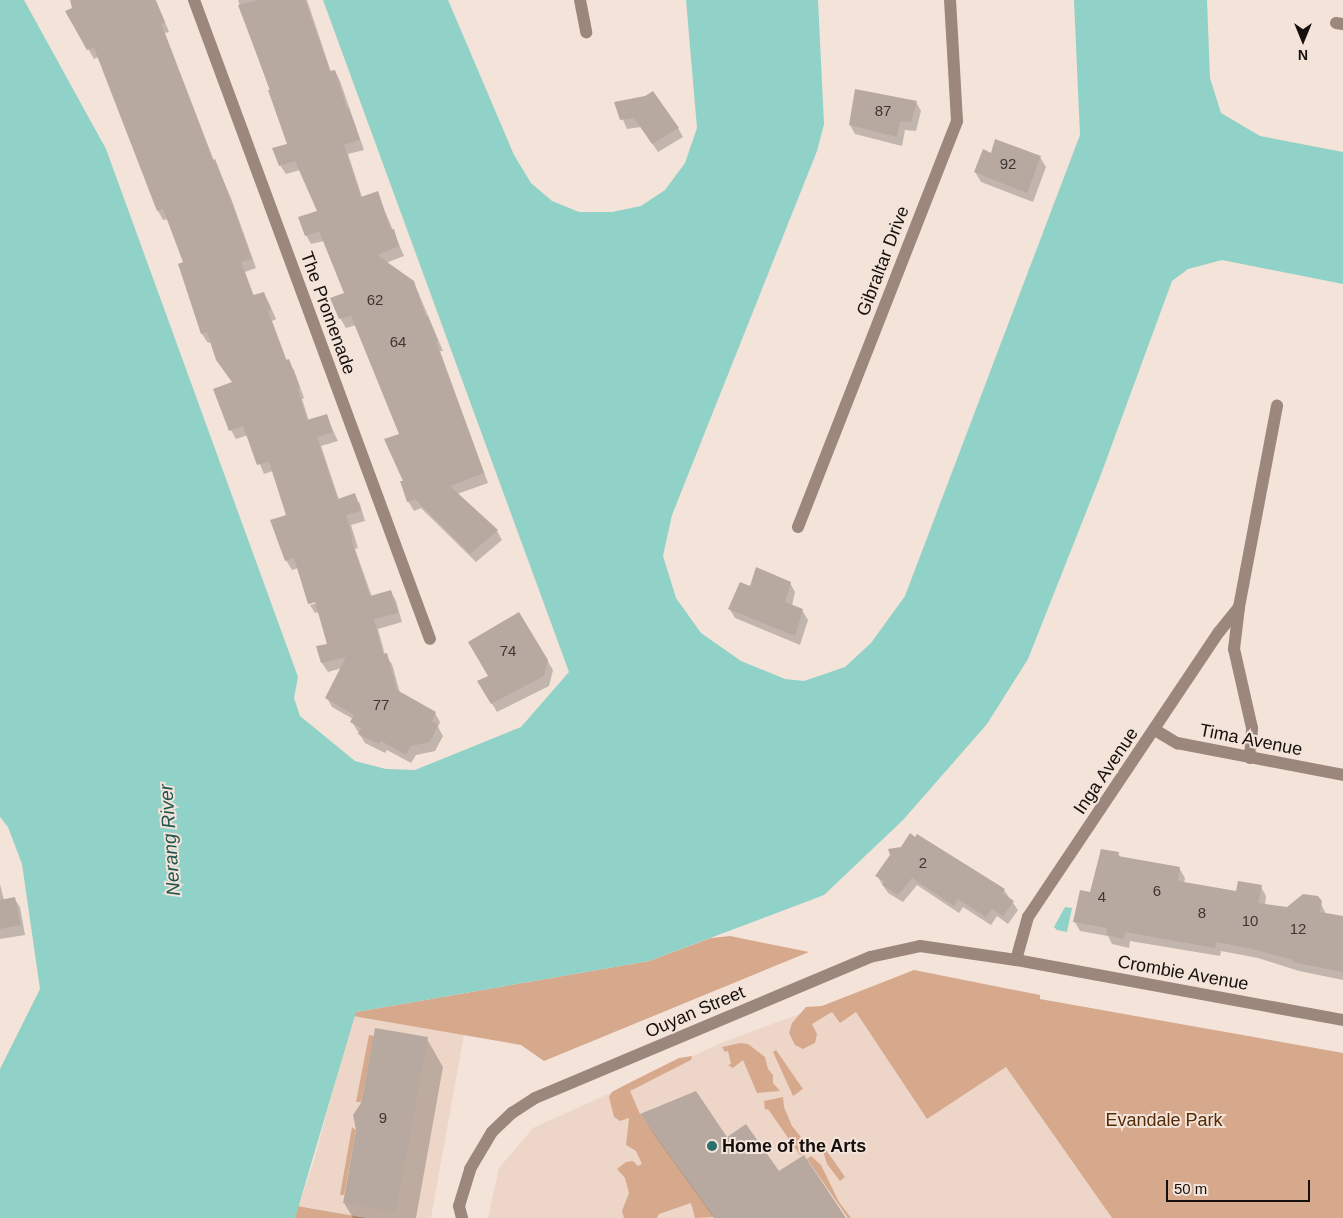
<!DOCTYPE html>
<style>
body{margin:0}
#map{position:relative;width:1343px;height:1218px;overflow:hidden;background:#f3e3d9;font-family:Helvetica,sans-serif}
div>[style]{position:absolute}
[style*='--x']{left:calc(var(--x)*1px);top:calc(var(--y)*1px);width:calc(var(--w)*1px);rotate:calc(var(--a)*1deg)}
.built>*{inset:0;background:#edd6c8}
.green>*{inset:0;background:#d6a98c}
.water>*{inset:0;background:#90d1c8}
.shadow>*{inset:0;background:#0003}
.building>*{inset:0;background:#b8a9a0}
.minor>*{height:12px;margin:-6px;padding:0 6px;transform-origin:6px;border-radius:6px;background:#9b877b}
.tertiary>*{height:12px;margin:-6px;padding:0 6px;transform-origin:6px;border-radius:6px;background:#9b877b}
.dots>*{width:14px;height:14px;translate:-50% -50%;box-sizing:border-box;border:2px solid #f3e3d9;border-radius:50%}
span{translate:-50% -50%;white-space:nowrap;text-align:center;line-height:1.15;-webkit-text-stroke:4px #f3e3d9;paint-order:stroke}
.number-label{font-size:15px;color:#3e3632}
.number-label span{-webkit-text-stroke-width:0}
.street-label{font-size:18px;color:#15100d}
.park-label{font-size:18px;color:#552a07}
.poi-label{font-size:18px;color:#15100d;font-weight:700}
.left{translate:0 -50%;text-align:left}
.water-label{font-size:19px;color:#1f5650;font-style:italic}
.north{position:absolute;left:1278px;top:15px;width:50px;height:50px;-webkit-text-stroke:4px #f3e3d9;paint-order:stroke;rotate:180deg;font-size:14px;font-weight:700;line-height:20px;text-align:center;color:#15100d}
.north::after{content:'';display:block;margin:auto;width:18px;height:22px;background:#15100d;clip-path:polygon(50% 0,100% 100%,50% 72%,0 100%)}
.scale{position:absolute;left:1166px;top:1180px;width:144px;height:22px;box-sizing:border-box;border:2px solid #15100d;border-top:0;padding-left:6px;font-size:15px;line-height:18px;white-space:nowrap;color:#15100d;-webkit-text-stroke:4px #f3e3d9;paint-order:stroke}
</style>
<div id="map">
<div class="built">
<i style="clip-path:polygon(846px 997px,1006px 1066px,1112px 1218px,488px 1218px,499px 1168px,533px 1128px,726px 1041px)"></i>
<i style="clip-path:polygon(353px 1016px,464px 1034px,431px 1218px,367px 1218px,298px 1206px,313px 1164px)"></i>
</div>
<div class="green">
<i style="clip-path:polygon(730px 936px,809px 952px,544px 1061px,521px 1045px,353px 1016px,356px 1012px,649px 961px,711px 938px)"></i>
<i style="clip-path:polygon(914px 970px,1040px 995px,1040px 999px,1343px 1053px,1343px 1218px,1112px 1218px,1006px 1067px,927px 1119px,856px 1012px,840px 1023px,832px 1012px,812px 1024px,817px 1034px,815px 1043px,803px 1049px,795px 1045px,789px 1033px,792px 1023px,806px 1007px,822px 1006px)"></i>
<i style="clip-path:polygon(369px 1035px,374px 1036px,361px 1102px,356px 1102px)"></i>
<i style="clip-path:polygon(740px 1043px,748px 1044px,765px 1057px,768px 1069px,773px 1075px,773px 1083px,780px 1091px,757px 1093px,743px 1060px,733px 1068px,728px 1065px,731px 1064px,728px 1051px,725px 1052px,722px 1047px)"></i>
<i style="clip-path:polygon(776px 1050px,803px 1089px,793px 1096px,773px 1052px)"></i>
<i style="clip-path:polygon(692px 1056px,691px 1060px,630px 1091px,640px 1114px,714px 1217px,695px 1218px,691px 1203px,659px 1214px,657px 1218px,624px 1218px,622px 1211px,629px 1193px,625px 1178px,617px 1169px,626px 1162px,633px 1161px,638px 1166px,642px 1164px,636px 1151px,626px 1145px,629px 1118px,620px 1121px,614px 1117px,609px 1097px,612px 1092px,623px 1086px,679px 1058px)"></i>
<i style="clip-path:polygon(783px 1097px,784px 1107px,792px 1126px,809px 1147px,810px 1151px,800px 1155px,768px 1109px,765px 1110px,764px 1101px)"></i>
<i style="clip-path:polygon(352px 1127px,356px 1130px,344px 1195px,340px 1195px)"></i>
<i style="clip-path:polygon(822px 1144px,845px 1177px,840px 1181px,827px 1164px,824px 1154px,818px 1150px,818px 1147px)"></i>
<i style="clip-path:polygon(811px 1156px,821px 1165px,839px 1202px,851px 1218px,848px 1218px,807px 1159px)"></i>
<i style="clip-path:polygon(298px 1206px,314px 1209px,367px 1218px,295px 1218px)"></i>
</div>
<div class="water">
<i style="clip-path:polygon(0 0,24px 0,106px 149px,298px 677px,294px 698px,300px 716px,355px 761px,386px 769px,415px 770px,521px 727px,569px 672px,323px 0,448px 0,514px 155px,531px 183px,552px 201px,579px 212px,612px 212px,641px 206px,665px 190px,685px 163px,697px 128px,686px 0,818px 0,824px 124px,817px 151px,672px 515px,663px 556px,676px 598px,701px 633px,741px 661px,785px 679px,804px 681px,845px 667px,871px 643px,905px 596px,1080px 135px,1074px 0,1207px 0,1210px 78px,1221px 113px,1260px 136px,1343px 152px,1343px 284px,1222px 260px,1188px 269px,1172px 281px,1100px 477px,1028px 659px,987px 724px,903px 820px,824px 895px,649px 961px,356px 1012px,295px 1218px,0 1218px,0 1069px,40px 989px,22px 864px,8px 827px,0 817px)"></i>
<i style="clip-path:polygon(1065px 907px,1072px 908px,1067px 932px,1057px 930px,1054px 927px)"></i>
</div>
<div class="shadow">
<i style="clip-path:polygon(71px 0,156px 0,169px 32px,165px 33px,214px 161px,231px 198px,256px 268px,245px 272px,254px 296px,264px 294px,269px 303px,276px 319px,272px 321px,287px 361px,294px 370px,304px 398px,302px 399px,309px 421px,326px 416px,338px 441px,321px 446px,339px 500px,354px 495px,360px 504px,365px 521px,351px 525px,358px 548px,355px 549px,372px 597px,391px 592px,396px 601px,402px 622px,378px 629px,385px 655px,392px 664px,400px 693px,435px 713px,440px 722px,438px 727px,443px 736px,435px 751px,416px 755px,411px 763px,387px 750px,385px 753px,365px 743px,352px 722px,353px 719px,332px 707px,327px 698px,342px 668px,328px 672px,322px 663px,318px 647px,329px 644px,319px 612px,315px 613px,310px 605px,322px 602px,321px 600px,310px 604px,298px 568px,292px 570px,286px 560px,287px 516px,273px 471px,264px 474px,248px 435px,236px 439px,231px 430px,233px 383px,217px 359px,211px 342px,208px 343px,202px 334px,180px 265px,184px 263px,168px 219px,163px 220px,158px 211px,99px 57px,94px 59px,67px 11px,74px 9px)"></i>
<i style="clip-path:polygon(238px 0,307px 0,331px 72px,335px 71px,340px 81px,364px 150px,348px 154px,362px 197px,377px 193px,404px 256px,386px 263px,413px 282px,418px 292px,443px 351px,440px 351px,488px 483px,457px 494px,497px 531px,502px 540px,476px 562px,421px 508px,414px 511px,408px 501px,401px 435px,356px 325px,346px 328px,340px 318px,346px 294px,324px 241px,311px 244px,306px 235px,319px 212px,300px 170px,286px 174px,280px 165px,289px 145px)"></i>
<i style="clip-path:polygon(916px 102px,921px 111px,916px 131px,905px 130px,902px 146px,855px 134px,850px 125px)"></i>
<i style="clip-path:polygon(616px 103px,678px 128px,683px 137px,658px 152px,641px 127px,627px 129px)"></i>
<i style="clip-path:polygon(991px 155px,1040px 157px,1046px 167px,1033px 202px,981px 182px,975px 172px)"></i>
<i style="clip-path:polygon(790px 583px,795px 592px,792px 606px,802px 610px,808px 620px,800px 645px,735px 618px,729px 608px,750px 587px)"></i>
<i style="clip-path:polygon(547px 660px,553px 670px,549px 686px,497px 712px,479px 681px)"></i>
<i style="clip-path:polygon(1118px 853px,1121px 858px,1179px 868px,1185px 878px,1184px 883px,1237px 893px,1261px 887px,1266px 896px,1265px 905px,1288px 908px,1320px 902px,1326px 914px,1343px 917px,1343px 980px,1299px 971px,1258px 958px,1221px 951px,1220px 956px,1130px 941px,1129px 948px,1112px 944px,1108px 936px,1080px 931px,1075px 922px,1090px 893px)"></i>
<i style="clip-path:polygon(891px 855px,1004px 890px,1018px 910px,1008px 924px,997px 916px,991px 925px,963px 907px,959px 913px,917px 885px,903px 902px,888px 893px,877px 876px)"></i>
<i style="clip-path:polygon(0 884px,4px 900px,14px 898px,20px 907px,25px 935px,0 939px)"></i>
<i style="clip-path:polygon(427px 1039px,443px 1067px,416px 1218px,353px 1218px,344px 1203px,362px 1103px)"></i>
<i style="clip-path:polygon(642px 1115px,727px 1139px,845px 1218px,714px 1218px,653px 1133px)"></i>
</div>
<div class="building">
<i style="clip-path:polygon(70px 0,155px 0,165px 22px,161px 24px,213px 160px,215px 159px,226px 187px,252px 259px,241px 262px,253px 295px,264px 292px,271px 310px,268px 311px,286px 360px,289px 359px,300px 388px,298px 389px,307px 420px,327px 414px,333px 432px,317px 437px,338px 499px,355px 493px,361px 511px,346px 515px,353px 538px,351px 539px,370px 596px,391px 590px,398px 613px,374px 619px,383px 654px,387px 653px,397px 690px,436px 712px,432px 721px,438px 725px,430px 742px,411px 746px,406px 755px,381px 741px,379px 744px,358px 734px,361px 728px,350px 722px,354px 715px,325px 698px,346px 657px,321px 663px,316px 646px,327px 644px,315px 602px,308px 604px,294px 558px,285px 561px,270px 520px,286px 515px,269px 462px,257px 465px,243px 426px,229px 431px,213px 389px,232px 382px,216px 360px,207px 332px,201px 334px,178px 264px,183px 262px,163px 209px,157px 211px,94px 48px,87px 50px,65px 11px,72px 8px)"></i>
<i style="clip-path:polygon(258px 0,305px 0,330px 71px,335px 70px,347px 109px,349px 108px,360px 140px,344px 145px,361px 197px,378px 191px,391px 230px,394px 229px,399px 246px,377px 255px,414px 281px,426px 317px,428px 316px,438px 341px,436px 342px,484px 473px,450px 486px,498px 530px,470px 554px,415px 499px,407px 502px,400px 481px,403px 481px,384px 439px,399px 434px,351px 316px,339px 319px,330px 298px,344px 293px,319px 231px,305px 236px,298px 217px,317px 211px,295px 161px,279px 166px,272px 148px,287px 144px,268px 90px,270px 90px,238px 5px)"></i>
<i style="clip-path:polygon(855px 89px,917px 101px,911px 122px,900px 121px,897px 137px,849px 125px)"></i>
<i style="clip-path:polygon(653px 91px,679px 128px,652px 144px,634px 118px,620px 120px,614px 102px,645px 96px)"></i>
<i style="clip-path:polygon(995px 139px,1041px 156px,1027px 193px,974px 172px,983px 149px,991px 153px)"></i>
<i style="clip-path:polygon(756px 567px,791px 582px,785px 602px,803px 609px,795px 636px,728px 609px,740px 582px,750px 586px)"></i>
<i style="clip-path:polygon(519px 612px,548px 660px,544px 676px,491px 704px,477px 681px,488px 676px,468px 642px)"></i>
<i style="clip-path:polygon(910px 833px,915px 837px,917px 834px,1005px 889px,1002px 893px,1014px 901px,1003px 916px,992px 909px,986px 917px,958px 899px,954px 906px,912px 878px,898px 895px,882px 885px,884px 881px,875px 876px,890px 855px,888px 849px,901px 847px)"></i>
<i style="clip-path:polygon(1101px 849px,1119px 852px,1118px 856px,1180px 867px,1178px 881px,1236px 891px,1238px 881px,1262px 885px,1258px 903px,1287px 907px,1303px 894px,1318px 896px,1322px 901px,1320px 912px,1343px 916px,1343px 972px,1292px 962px,1293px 960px,1252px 949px,1216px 942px,1215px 948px,1125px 932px,1124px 939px,1106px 935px,1107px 928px,1073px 922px,1080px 890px,1090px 892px)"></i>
<i style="clip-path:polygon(15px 897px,21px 925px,0 929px,0 900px)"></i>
<i style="clip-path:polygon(375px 1028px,428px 1037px,396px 1212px,343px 1203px,356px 1130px,353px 1115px,361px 1103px)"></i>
<i style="clip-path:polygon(696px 1091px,727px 1137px,746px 1124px,779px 1171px,804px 1155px,846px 1218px,715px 1218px,640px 1114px)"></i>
</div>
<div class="minor">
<i style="--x:194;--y:0;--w:681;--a:69.73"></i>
<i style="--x:580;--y:0;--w:33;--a:79"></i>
<i style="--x:1336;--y:23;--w:7;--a:8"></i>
<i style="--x:798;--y:527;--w:436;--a:-68.6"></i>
<i style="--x:957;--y:121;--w:121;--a:-93.3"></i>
<i style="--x:1155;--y:730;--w:26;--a:31"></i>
<i style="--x:1177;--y:743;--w:169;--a:10.9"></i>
<i style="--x:1250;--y:758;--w:30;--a:-86"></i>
<i style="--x:1252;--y:728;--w:81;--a:-102.8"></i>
<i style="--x:1234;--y:649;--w:42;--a:-83.2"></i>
<i style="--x:1239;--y:607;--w:205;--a:-79.3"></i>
<i style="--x:462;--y:1218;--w:12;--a:-104"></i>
<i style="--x:459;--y:1206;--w:39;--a:-73"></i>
<i style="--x:470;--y:1169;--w:43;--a:-59.3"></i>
<i style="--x:492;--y:1132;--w:28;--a:-44"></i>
<i style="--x:512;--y:1113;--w:27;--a:-33"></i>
<i style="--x:535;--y:1098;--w:363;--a:-22.8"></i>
<i style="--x:870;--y:957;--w:51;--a:-12.4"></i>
<i style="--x:920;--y:946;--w:97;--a:8.3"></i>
<i style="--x:1016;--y:960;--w:45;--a:-74.4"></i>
<i style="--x:1028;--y:917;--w:343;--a:-56.2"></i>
<i style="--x:1219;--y:632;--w:32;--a:-51"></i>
</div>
<div class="tertiary">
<i style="--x:1016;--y:960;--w:332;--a:10.4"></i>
</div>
<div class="dots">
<i style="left:712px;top:1146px;background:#29716a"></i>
</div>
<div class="number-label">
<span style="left:883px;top:111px">87</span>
<span style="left:1008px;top:164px">92</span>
<span style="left:375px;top:300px">62</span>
<span style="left:398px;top:342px">64</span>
<span style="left:508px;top:651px">74</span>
<span style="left:381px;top:705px">77</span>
<span style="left:923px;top:863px">2</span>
<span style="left:1157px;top:891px">6</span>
<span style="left:1102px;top:897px">4</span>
<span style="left:1202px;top:913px">8</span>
<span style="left:1250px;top:921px">10</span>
<span style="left:1298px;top:929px">12</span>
<span style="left:383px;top:1118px">9</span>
</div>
<div class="street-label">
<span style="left:883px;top:261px;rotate:-69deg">Gibraltar Drive</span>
<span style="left:328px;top:313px;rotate:70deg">The Promenade</span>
<span style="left:1251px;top:740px;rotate:11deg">Tima Avenue</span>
<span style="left:1106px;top:771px;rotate:-56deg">Inga Avenue</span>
<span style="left:1183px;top:973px;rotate:10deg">Crombie Avenue</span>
<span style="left:695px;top:1012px;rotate:-23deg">Ouyan Street</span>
</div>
<div class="park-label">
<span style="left:1164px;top:1120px">Evandale Park</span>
</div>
<div class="poi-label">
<span class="left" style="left:722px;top:1146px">Home of the Arts</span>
</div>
<div class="water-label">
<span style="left:170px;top:840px;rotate:-94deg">Nerang River</span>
</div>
<div class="north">N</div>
<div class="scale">50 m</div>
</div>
